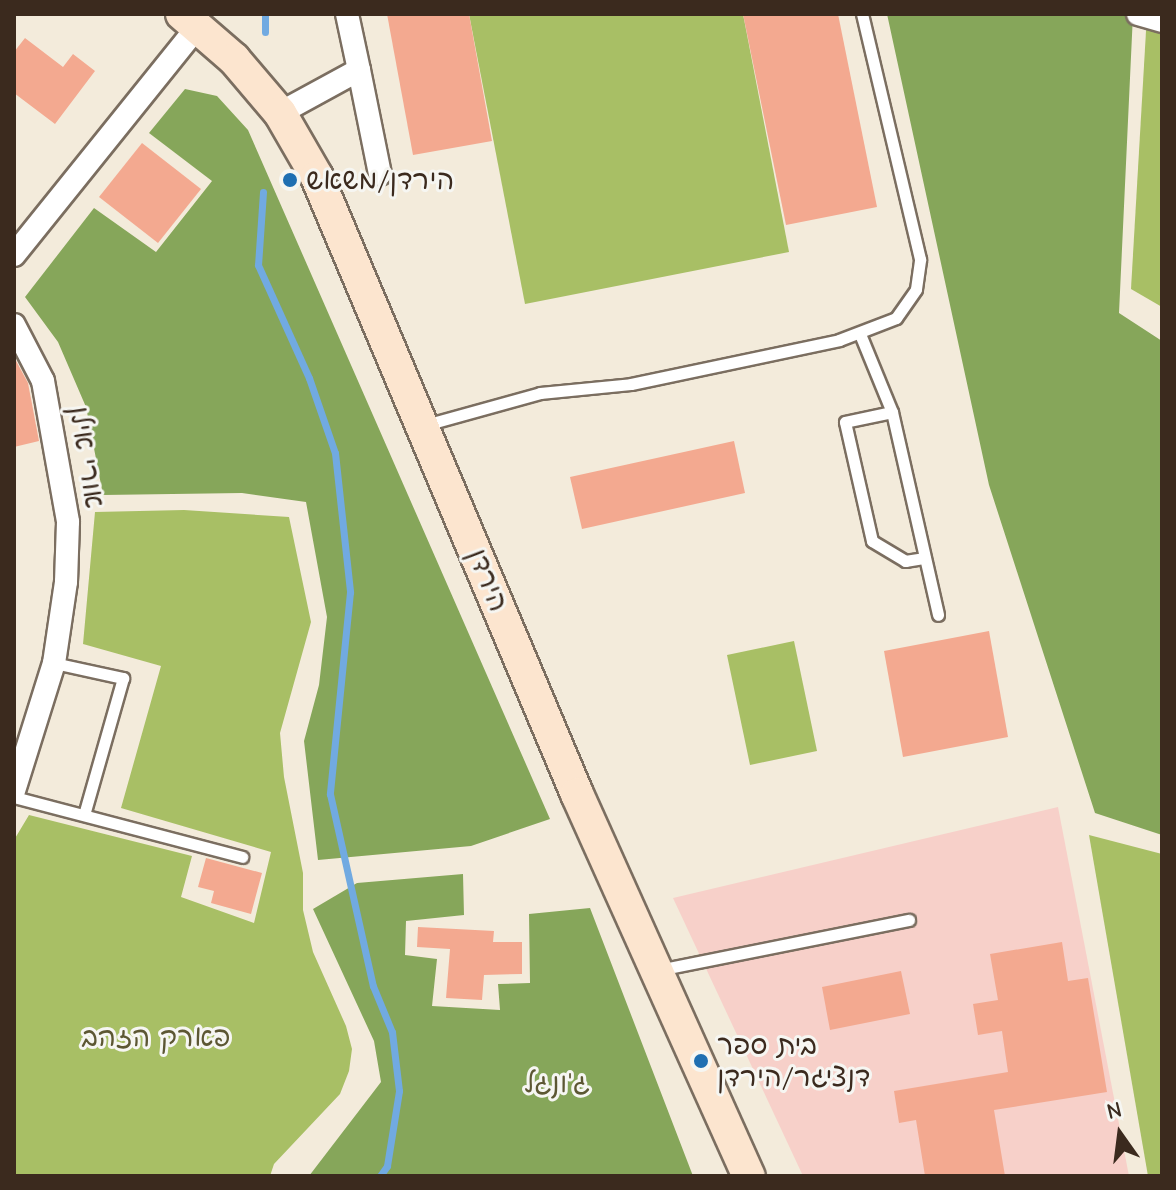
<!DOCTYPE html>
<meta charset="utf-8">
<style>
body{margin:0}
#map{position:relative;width:1176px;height:1190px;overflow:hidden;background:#f3ebdb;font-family:"Comic Neue","Playpen Sans Hebrew",sans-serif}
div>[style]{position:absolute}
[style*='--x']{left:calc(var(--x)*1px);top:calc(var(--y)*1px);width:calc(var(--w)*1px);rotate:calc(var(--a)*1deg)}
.built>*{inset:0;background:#f7d0c9}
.green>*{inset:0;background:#a8bf65}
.forest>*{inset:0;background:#86a65a}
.stream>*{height:7px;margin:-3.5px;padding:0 3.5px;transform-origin:3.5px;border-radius:3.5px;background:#71aae1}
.building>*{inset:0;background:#f3a990}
.roads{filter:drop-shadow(2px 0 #7b6e60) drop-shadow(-2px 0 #7b6e60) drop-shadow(0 2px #7b6e60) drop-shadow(0 -2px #7b6e60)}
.lane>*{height:11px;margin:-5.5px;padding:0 5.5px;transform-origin:5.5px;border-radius:5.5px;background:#fff}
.street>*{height:22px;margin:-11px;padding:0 11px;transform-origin:11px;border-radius:11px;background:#fff}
.secondary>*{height:32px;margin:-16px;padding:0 16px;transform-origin:16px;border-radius:16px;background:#fce5cf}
.dots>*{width:22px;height:22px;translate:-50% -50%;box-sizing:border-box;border:4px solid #f6f6f2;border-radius:50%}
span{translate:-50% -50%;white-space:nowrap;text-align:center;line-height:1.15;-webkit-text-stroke:6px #f6f6f2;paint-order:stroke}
.poi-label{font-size:28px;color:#3b2a1e}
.left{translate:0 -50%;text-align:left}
.street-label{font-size:28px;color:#3b2a1e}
.park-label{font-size:28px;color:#5c5733}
.frame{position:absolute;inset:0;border:16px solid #3b2a1e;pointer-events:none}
.north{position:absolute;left:1080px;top:1094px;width:80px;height:80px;-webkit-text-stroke:6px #f6f6f2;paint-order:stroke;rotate:346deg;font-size:22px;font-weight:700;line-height:32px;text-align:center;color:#3b2a1e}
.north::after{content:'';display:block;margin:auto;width:28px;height:36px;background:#3b2a1e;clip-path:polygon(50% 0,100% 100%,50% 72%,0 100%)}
</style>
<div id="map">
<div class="built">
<i style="clip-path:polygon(1058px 807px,1129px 1176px,803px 1176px,673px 898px)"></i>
</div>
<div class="green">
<i style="clip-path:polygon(469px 14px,743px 14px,789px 252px,525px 304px)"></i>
<i style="clip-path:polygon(1147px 14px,1162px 14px,1162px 307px,1131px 289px)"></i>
<i style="clip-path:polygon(184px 510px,289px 517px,311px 622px,280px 733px,284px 777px,303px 873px,303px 910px,313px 952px,346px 1026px,352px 1049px,349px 1071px,340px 1094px,274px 1164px,270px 1176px,14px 1176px,14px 840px,29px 815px,192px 856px,181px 897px,254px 923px,271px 852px,121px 808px,161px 666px,83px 644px,95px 512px)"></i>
<i style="clip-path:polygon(794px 641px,817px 751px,750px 765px,727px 655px)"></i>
<i style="clip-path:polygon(1089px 835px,1162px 854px,1162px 1176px,1148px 1176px)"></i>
</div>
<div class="forest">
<i style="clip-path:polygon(887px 14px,1133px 14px,1119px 313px,1162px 341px,1162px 835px,1095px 813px,989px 485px)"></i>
<i style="clip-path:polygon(185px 89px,217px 96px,248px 130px,550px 819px,471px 846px,318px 860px,304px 741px,319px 685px,327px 617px,306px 502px,242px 493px,103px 495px,86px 407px,58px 342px,25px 297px,94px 208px,156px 252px,212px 181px,149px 133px)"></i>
<i style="clip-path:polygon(463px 874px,464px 915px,406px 921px,405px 955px,437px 959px,432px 1006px,500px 1010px,498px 984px,530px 983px,529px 914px,590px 908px,693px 1176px,309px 1176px,381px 1082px,374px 1041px,313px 909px,357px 883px)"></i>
</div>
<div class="stream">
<i style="--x:265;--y:32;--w:18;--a:-90"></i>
<i style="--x:263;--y:192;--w:73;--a:93.9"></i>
<i style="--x:258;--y:265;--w:124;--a:65.7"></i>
<i style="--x:309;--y:378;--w:79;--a:70.9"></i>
<i style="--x:335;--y:453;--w:140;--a:83.8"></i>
<i style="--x:350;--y:592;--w:203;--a:95.7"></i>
<i style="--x:330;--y:794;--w:197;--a:77.4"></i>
<i style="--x:373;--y:986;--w:50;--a:67.6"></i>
<i style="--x:392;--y:1032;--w:59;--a:83.2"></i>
<i style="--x:399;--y:1091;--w:76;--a:99.1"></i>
<i style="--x:387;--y:1166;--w:12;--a:125"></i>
</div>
<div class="building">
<i style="clip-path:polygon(387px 14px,469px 14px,492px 141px,413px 155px)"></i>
<i style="clip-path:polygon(743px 14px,838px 14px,877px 207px,786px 225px)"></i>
<i style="clip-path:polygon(25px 38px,63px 67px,73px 54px,95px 71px,55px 124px,14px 93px,14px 52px)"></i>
<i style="clip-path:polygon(142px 143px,201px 189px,158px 243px,99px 197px)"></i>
<i style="clip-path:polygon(14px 357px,28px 383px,39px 441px,14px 447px)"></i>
<i style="clip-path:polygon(734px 441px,745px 493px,582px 529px,570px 477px)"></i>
<i style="clip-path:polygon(989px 631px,1008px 737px,903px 757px,884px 651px)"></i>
<i style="clip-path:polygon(206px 858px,262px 873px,251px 914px,211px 903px,214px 891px,198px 887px)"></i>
<i style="clip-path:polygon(418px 927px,494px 931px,493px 942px,522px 942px,522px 974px,484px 975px,482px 1000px,446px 998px,450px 949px,417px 947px)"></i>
<i style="clip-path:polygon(1062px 942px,1068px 981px,1088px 978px,1107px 1092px,994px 1110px,1005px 1176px,925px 1176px,916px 1120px,899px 1123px,894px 1091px,1008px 1072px,1002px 1031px,978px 1035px,973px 1004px,998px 1000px,990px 954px)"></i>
<i style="clip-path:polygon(901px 971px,910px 1014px,830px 1030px,822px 987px)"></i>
</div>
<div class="roads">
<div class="lane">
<i style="--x:860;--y:334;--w:84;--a:67.7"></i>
<i style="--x:892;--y:412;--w:208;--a:77.2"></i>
<i style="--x:892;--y:412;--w:48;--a:168"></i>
<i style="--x:845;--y:422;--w:122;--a:77.2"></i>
<i style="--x:872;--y:541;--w:39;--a:31"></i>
<i style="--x:905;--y:561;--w:20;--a:-9"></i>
<i style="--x:425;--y:425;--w:119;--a:-15.5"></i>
<i style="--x:540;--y:393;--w:91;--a:-5.6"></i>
<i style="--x:631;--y:384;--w:213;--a:-11.9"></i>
<i style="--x:839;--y:340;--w:61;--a:-21.1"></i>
<i style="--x:896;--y:318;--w:35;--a:-55"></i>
<i style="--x:916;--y:289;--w:30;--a:-82"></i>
<i style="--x:920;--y:259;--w:252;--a:-103.3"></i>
<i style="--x:54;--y:663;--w:71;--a:12.3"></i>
<i style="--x:123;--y:678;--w:142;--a:105.9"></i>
<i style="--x:14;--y:797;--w:236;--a:14.7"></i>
<i style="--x:658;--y:970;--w:256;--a:-11.3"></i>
</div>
<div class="street">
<i style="--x:1138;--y:14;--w:25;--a:16"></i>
<i style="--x:359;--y:70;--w:106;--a:78.6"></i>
<i style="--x:280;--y:113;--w:90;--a:-28.6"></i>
<i style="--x:359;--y:70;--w:57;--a:-102.1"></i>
<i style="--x:14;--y:255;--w:294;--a:-51.2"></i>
<i style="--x:14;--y:325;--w:63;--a:62.6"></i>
<i style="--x:43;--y:381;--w:143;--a:79.9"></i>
<i style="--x:68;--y:522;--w:60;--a:91.9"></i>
<i style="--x:66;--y:582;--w:82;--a:98.4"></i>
<i style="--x:54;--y:663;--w:134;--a:107.4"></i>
</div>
<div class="secondary">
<i style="--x:182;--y:14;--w:69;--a:40.9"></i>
<i style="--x:234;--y:59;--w:71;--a:49.6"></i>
<i style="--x:280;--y:113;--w:74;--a:60"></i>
<i style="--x:317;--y:177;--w:670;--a:67.15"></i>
<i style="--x:577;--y:794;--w:419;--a:65.8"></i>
</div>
</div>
<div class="dots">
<i style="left:290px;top:180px;background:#1f6fb2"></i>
<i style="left:701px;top:1061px;background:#1f6fb2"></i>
</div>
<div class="poi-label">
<span class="left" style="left:306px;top:180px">הירדן/משאש</span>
<span class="left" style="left:717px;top:1061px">בית ספר<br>דנציגר/הירדן</span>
</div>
<div class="street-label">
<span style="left:87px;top:457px;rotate:81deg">אורי אילן</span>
<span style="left:488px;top:580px;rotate:68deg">הירדן</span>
</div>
<div class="park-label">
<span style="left:156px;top:1037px">פארק הזהב</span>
<span style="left:557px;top:1083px">ג'ונגל</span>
</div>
<div class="frame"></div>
<div class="north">N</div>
</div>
